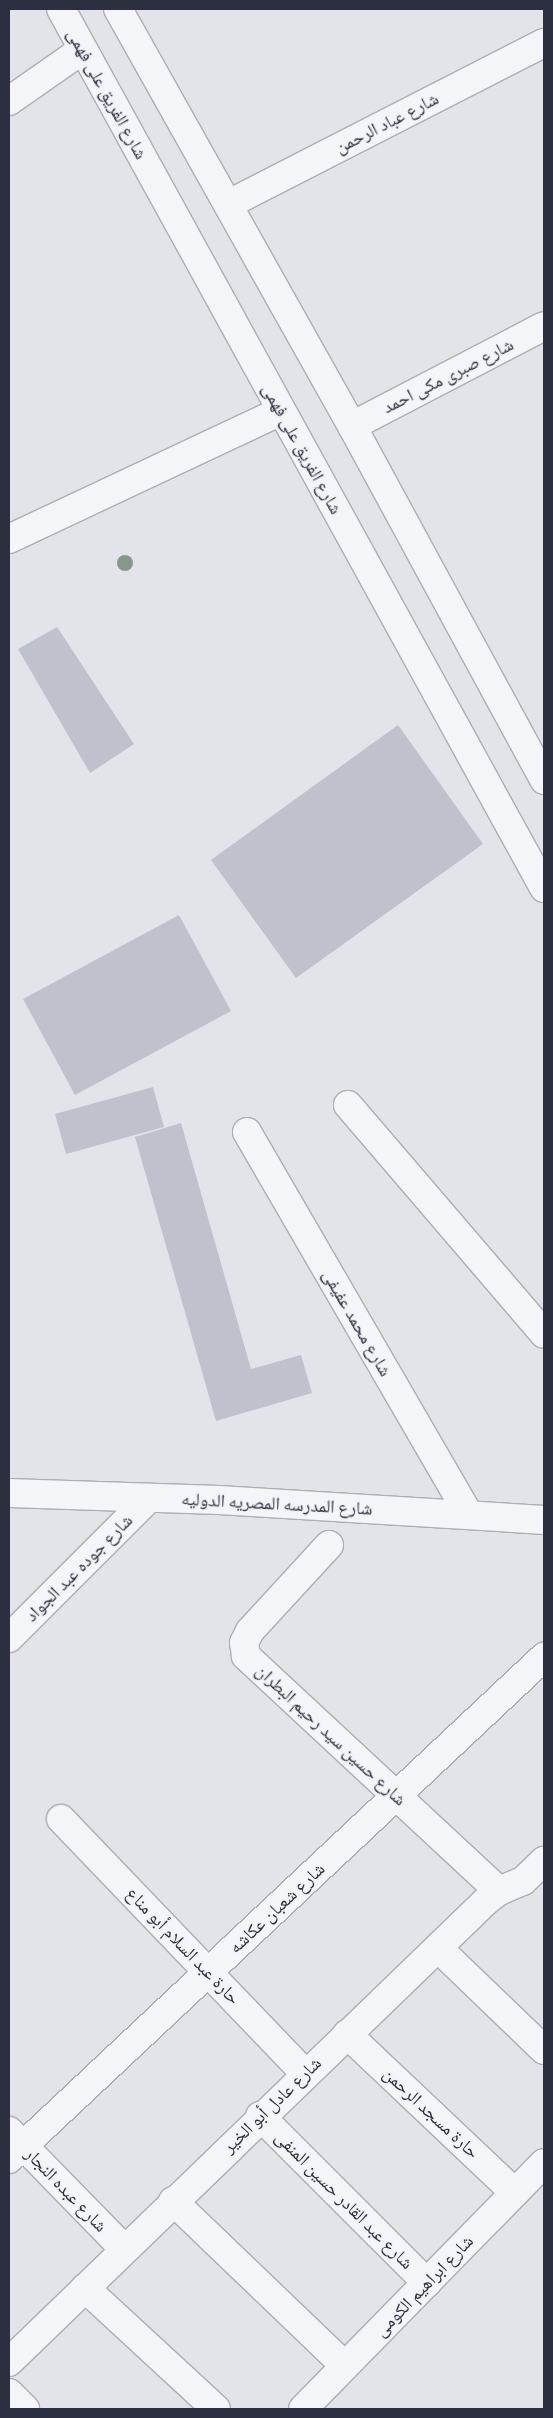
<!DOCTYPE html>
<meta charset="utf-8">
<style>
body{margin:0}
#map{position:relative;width:553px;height:2418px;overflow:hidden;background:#e2e4e9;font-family:"PT Sans Narrow","Noto Naskh Arabic",sans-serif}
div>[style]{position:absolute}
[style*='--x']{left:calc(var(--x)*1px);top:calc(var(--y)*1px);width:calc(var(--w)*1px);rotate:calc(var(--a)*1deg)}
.building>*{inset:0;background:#bfc2cc}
.roads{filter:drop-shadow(1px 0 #abaeb6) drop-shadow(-1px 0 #abaeb6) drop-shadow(0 1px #abaeb6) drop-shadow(0 -1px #abaeb6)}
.minor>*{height:28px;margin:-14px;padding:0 14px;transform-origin:14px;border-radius:14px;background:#f4f5f8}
.trees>*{width:16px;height:16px;margin:-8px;border-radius:50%;background:#869889}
span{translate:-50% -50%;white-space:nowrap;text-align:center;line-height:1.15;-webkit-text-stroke:4px #f1f3f7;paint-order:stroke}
.street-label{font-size:18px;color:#2b2f40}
.frame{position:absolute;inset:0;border:10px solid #2b2f40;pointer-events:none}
</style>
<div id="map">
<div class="building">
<i style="clip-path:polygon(57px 627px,134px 744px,90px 773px,18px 649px)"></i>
<i style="clip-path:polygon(398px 725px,483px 844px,296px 978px,211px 860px)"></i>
<i style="clip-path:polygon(179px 915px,231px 1011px,75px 1095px,23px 999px)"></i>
<i style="clip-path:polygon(153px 1087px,164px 1127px,66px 1154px,55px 1114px)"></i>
<i style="clip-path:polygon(181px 1123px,251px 1369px,301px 1355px,312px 1393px,216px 1421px,135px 1137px)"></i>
</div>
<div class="roads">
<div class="minor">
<i style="--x:61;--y:9;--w:1003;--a:61.21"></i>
<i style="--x:118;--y:9;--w:478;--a:60.7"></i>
<i style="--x:352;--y:426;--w:403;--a:61.5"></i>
<i style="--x:9;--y:101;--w:89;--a:-34.9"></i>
<i style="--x:229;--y:204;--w:354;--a:-27.1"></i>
<i style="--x:352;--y:426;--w:216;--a:-27.5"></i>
<i style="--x:9;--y:539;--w:301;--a:-25.2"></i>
<i style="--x:348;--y:1105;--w:301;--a:49.4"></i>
<i style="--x:247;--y:1132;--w:441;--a:59.9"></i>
<i style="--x:9;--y:1493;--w:210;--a:1.9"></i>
<i style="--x:219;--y:1500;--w:326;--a:3.5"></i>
<i style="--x:329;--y:1545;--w:117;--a:132.6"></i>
<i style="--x:250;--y:1631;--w:13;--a:117"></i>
<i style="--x:244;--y:1643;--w:13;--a:81"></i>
<i style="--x:246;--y:1656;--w:345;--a:42.9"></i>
<i style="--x:9;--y:1638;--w:198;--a:-45"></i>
<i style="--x:61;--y:1819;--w:352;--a:46.2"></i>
<i style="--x:438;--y:1948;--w:147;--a:43.9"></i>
<i style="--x:347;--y:2034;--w:231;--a:43.4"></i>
<i style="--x:260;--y:2116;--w:236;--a:45"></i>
<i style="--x:9;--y:2131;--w:165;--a:45.7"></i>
<i style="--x:9;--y:2159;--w:734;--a:-43.18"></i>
<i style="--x:173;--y:2201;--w:238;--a:43.8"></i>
<i style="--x:85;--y:2288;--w:178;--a:42.7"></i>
<i style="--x:9;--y:2362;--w:663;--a:-44.02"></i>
<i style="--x:486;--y:1901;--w:16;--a:-38"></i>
<i style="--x:499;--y:1891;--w:26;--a:-23"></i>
<i style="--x:523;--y:1881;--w:29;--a:-44"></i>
<i style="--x:9;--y:2393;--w:23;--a:45"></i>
<i style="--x:303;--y:2409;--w:344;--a:-45.6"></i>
</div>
</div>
<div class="trees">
<i style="left:125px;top:563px"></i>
</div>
<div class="street-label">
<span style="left:107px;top:94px;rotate:61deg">شارع الفريق على فهمى</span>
<span style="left:387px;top:123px;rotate:-27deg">شارع عباد الرحمن</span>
<span style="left:448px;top:376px;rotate:-27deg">شارع صبرى مكى احمد</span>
<span style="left:302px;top:449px;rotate:61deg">شارع الفريق على فهمى</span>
<span style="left:357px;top:1323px;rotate:60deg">شارع محمد عفيفى</span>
<span style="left:277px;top:1504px;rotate:3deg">شارع المدرسه المصريه الدوليه</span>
<span style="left:79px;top:1568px;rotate:-45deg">شارع جوده عبد الجواد</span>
<span style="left:331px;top:1735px;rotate:43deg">شارع حسين سيد رحيم البطران</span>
<span style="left:277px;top:1908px;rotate:-43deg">شارع شعبان عكاشه</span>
<span style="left:183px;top:1946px;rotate:46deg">حارة عبد السلام أبو مناع</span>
<span style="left:272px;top:2105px;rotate:-44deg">شارع عادل أبو الخير</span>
<span style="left:431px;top:2113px;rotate:43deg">حارة مسجد الرحمن</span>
<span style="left:66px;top:2190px;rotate:46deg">شارع عبده النجار</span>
<span style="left:344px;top:2200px;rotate:45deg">شارع عبد القادر حسين المنفى</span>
<span style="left:424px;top:2286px;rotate:-46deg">شارع ابراهيم الكومى</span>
</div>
<div class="frame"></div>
</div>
